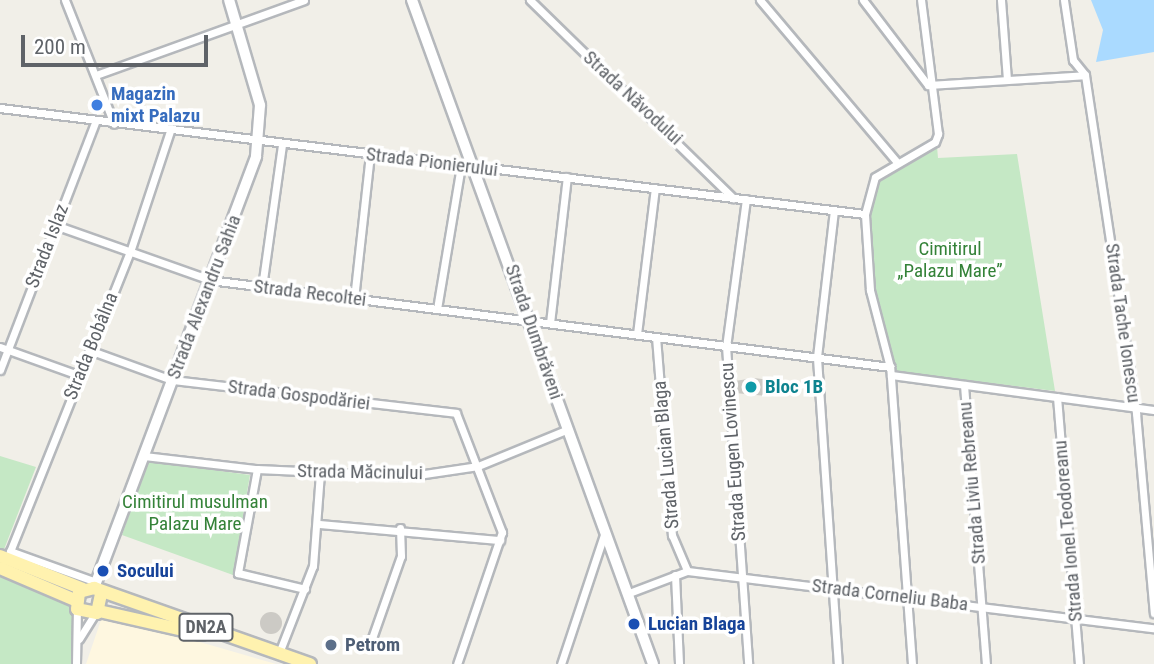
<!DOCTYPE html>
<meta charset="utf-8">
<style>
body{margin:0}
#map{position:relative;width:1154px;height:664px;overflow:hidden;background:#f1efe8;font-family:"Roboto Condensed",sans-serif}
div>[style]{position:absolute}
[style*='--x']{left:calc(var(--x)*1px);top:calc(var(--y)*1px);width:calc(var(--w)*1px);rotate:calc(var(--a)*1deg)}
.commercial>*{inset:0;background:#fef7e0}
.green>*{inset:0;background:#c5e8c5}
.water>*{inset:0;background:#aadaff}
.building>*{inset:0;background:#cccac5}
.round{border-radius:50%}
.roads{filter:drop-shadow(2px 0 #b5b8bc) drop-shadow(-2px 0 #b5b8bc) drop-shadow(0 2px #b5b8bc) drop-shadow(0 -2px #b5b8bc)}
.street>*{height:7px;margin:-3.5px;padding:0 3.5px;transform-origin:3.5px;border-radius:3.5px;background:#fff}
.secondary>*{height:10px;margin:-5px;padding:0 5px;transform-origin:5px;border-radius:5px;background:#fff}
.primary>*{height:12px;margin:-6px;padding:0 6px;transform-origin:6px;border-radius:6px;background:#fff2af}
.dots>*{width:19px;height:19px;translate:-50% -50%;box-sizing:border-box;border:4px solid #fff;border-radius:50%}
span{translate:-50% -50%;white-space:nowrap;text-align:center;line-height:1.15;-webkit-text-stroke:7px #fff;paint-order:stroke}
.shield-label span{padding:2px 5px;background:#fff;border:2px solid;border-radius:5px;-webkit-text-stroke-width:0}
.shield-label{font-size:18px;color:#5f6368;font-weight:700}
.shop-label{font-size:19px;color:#366cbe;font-weight:700}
.left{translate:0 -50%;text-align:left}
.street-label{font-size:19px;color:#5f6368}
.park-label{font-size:19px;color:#348238}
.culture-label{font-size:19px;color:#0d838f;font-weight:700}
.transit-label{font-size:19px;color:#164399;font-weight:700}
.service-label{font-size:19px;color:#4e5e75;font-weight:700}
.scale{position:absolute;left:21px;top:35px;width:187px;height:32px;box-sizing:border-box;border:4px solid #5f6368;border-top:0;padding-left:9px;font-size:21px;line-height:24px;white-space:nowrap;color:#5f6368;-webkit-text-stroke:5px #fff;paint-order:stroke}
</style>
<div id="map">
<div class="commercial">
<i style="clip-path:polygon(103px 614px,276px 664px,86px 664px)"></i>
</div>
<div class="green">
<i style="clip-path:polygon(937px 146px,938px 158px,1017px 154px,1055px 391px,894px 371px,869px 271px,867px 224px,875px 179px)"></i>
<i style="clip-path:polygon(0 456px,36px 467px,3px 552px,89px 583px,74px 664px,0 664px)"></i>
<i style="clip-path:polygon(148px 461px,250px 475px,233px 575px,122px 535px)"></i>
</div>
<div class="water">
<i style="clip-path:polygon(1091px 0,1154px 0,1154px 52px,1096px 62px,1103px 30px)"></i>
</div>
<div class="building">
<i style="clip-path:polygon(754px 378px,769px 380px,767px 396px,735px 393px,735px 381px)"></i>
<i class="round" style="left:260px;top:612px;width:22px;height:22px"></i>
</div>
<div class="roads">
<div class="street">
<i style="--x:65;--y:0;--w:133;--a:68.4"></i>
<i style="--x:530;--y:0;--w:284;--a:44.3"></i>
<i style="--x:760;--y:0;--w:211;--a:49.8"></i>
<i style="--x:863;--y:0;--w:107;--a:52.6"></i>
<i style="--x:928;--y:85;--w:157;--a:-3.6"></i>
<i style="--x:1001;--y:0;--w:80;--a:85.7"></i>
<i style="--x:1064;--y:0;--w:61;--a:81.5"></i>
<i style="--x:1073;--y:60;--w:19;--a:51"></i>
<i style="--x:96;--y:75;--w:221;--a:-19.8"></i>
<i style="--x:1085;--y:75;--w:342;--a:81.4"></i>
<i style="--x:1136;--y:413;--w:201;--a:84.9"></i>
<i style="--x:0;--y:108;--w:871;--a:6.99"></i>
<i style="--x:746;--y:199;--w:148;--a:97.7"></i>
<i style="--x:726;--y:346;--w:319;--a:86"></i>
<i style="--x:834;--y:210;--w:149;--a:96.6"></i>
<i style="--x:817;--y:358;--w:307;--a:86.1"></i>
<i style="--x:55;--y:225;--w:164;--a:19.5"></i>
<i style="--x:210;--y:280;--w:686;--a:7.29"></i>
<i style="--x:262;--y:287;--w:143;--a:-82"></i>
<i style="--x:354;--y:299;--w:145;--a:-83.7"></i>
<i style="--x:437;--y:309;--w:145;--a:-80.5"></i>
<i style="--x:550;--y:323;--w:147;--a:-83.4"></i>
<i style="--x:637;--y:334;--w:147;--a:-83"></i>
<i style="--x:656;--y:337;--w:199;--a:85.4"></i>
<i style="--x:672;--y:535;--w:39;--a:67"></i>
<i style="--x:0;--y:347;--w:83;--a:19.7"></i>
<i style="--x:89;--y:350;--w:88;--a:19.9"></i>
<i style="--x:172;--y:380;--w:286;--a:6.6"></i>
<i style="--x:456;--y:413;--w:128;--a:68.9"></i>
<i style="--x:502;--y:532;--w:139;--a:108.8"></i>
<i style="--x:0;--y:370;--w:266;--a:-69"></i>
<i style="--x:891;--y:375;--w:265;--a:7.6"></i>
<i style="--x:964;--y:385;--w:280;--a:85.5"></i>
<i style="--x:1057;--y:397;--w:268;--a:85.3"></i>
<i style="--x:144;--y:456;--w:114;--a:6.6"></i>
<i style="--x:257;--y:469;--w:154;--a:2.6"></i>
<i style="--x:411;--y:476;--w:68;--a:-8.5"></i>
<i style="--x:478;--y:466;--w:97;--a:-22.3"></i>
<i style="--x:257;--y:469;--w:106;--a:100.4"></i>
<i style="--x:238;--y:573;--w:69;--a:13.4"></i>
<i style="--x:320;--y:524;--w:181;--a:5.1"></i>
<i style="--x:10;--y:551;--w:91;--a:19.8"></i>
<i style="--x:7;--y:559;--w:331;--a:-68.2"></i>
<i style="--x:130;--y:252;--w:127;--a:-71.7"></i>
<i style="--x:675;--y:575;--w:89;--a:87.4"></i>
<i style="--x:629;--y:593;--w:62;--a:-20.8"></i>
<i style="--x:687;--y:571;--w:470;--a:7"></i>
<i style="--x:79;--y:639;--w:28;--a:-58"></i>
<i style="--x:371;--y:641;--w:90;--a:-70.6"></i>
<i style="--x:401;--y:556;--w:28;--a:-92"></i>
<i style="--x:279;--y:653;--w:93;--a:-68.7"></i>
<i style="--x:313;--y:566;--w:93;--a:-85.7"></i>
<i style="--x:76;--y:664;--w:55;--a:-89"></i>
<i style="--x:561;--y:664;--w:139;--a:-71.6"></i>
<i style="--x:912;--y:664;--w:298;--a:-94.2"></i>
<i style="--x:890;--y:367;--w:80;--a:-104.6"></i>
<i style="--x:870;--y:290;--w:76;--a:-93.8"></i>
<i style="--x:865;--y:214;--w:38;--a:-75"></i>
<i style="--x:875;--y:177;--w:69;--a:-30.3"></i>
<i style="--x:935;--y:142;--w:9;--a:-69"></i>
<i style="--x:938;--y:134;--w:135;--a:-97.2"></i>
</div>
<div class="secondary">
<i style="--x:412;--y:0;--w:706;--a:70.05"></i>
<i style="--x:94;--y:588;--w:461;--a:-69.4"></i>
<i style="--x:256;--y:156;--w:51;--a:-85.5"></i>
<i style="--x:260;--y:105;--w:109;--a:-106.4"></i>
</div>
<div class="primary">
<i style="--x:0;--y:556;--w:89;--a:21.7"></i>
<i style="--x:0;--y:568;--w:82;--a:23.1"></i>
<i style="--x:101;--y:594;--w:19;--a:102"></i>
<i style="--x:97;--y:613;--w:20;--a:-169"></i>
<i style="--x:77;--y:609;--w:17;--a:-83"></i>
<i style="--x:79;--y:592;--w:16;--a:-15"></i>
<i style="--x:94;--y:588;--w:229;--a:19.4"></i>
<i style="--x:99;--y:611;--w:105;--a:12.7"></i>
</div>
</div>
<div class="dots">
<i style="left:97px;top:105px;background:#3f7fe0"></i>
<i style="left:751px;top:387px;background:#0f9aa8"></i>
<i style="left:103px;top:571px;background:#1a4fb4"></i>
<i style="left:634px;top:624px;background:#1a4fb4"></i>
<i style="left:331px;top:645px;background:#5c6f8a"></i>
</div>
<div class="shield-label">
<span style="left:206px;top:627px">DN2A</span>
</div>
<div class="shop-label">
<span class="left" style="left:111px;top:105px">Magazin<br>mixt Palazu</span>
</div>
<div class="street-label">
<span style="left:633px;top:98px;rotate:43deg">Strada Năvodului</span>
<span style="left:432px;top:162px;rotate:7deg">Strada Pionierului</span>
<span style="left:47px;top:246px;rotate:-69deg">Strada Islaz</span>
<span style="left:310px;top:293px;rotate:7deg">Strada Recoltei</span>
<span style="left:204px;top:297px;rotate:-69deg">Strada Alexandru Sahia</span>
<span style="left:1123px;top:323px;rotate:82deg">Strada Tache Ionescu</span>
<span style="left:534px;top:332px;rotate:71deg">Strada Dumbrăveni</span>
<span style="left:91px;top:346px;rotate:-68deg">Strada Bobâlna</span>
<span style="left:299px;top:395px;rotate:7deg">Strada Gospodăriei</span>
<span style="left:733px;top:452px;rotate:-94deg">Strada Eugen Lovinescu</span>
<span style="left:666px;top:455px;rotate:-95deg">Strada Lucian Blaga</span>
<span style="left:360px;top:472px;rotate:1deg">Strada Măcinului</span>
<span style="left:972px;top:483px;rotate:-95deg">Strada Liviu Rebreanu</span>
<span style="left:1068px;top:531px;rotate:-95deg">Strada Ionel Teodoreanu</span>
<span style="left:890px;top:595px;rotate:7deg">Strada Corneliu Baba</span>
</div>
<div class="park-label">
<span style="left:950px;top:260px">Cimitirul<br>„Palazu Mare”</span>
<span style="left:195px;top:513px">Cimitirul musulman<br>Palazu Mare</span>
</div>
<div class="culture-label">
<span class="left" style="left:765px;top:387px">Bloc 1B</span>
</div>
<div class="transit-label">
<span class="left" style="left:117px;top:571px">Socului</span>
<span class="left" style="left:648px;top:624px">Lucian Blaga</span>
</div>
<div class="service-label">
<span class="left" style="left:345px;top:645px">Petrom</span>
</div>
<div class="scale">200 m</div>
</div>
